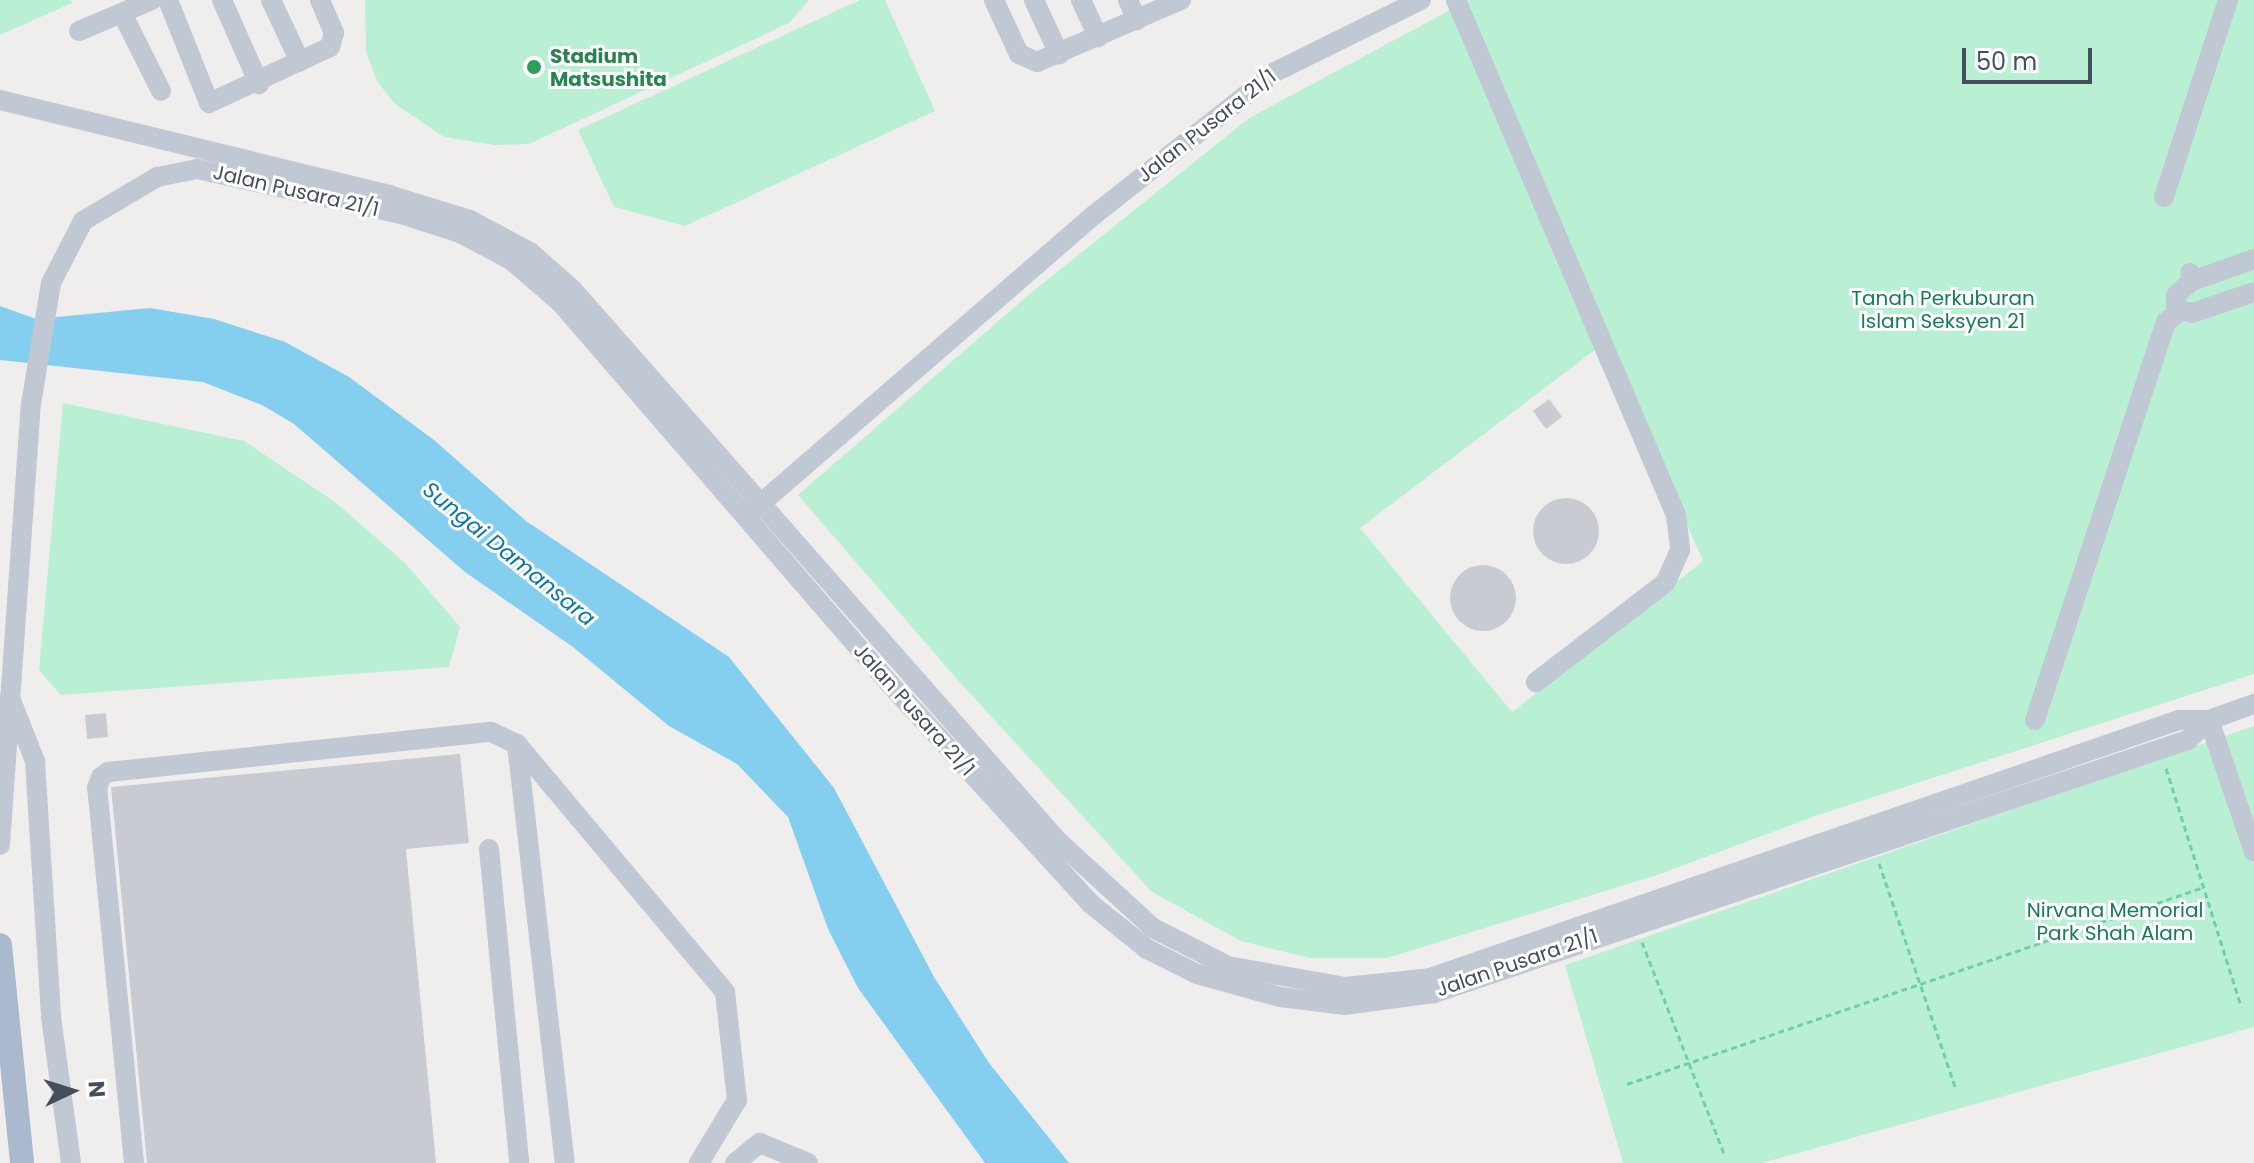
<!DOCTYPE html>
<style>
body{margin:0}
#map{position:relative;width:2254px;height:1163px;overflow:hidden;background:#f0eded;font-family:Poppins,sans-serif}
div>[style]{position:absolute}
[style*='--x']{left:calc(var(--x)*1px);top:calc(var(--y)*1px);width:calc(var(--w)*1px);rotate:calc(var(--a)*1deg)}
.green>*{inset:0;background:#b9f0d4}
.water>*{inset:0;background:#84ceef}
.building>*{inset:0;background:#c9cbd3}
.round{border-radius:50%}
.path>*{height:3px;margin-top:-1.5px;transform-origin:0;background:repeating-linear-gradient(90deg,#6fcfaa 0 6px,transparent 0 10px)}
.minor>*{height:20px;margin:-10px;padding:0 10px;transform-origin:10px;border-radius:10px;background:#c0c8d3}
.major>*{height:24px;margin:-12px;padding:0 12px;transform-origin:12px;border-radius:12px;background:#abb9ce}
.dots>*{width:22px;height:22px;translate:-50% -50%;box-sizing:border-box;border:4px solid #fff;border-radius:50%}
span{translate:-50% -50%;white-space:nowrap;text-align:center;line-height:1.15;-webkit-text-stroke:6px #fff;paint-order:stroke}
.leisure-label{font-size:20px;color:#27864d;font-weight:700}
.left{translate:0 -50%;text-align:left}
.street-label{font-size:20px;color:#454e5b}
.park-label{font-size:20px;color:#137f54}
.water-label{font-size:22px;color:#0678ad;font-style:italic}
.north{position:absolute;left:32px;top:1051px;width:80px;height:80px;-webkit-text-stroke:6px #fff;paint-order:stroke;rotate:86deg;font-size:22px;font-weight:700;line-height:32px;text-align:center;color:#454e5b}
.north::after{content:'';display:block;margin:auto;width:28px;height:36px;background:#454e5b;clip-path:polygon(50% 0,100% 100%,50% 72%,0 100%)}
.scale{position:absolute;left:1962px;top:48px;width:130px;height:36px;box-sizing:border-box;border:4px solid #454e5b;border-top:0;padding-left:10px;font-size:24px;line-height:28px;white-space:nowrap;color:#454e5b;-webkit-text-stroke:6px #fff;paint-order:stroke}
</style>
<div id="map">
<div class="green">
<i style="clip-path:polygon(0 0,71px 0,72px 3px,0 35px)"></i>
<i style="clip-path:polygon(365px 0,809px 0,789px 23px,529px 144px,495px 145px,444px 137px,395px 104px,377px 81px,366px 52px)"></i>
<i style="clip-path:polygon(860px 0,885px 0,935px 111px,685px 226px,614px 207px,578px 130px)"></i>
<i style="clip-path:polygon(evenodd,1469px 0,2254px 0,2254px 674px,1818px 815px,1657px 875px,1387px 958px,1310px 958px,1241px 941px,1152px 892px,956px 678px,798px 495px,1026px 297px,1249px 118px,1469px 0,1608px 340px,1703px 561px,1512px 712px,1360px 528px,1608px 340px)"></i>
<i style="clip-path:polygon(63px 403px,244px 441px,335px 502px,405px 563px,460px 627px,449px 667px,61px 695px,39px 670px)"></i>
<i style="clip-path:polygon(2254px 726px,2254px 1027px,1762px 1163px,1623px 1163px,1565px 965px)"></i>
</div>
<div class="water">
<i style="clip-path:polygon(0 306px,36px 319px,150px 308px,214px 319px,285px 342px,349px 377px,434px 440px,526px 521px,729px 657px,834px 788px,934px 977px,989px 1063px,1069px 1163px,985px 1163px,858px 988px,828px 929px,788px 817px,737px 764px,669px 726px,573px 647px,465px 572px,294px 424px,262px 405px,203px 382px,0 360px)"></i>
</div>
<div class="building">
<i style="clip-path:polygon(1549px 399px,1562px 417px,1546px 429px,1533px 411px)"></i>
<i class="round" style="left:1533px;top:498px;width:66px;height:66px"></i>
<i class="round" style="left:1450px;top:565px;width:66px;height:66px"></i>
<i style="clip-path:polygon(106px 713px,108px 737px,87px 739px,85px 715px)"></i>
<i style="clip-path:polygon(460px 754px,469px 843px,406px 849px,436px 1163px,147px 1163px,111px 787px)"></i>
</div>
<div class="path">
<i style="--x:2166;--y:768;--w:250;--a:72.5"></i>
<i style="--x:1879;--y:863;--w:239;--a:71.2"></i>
<i style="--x:1642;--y:942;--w:226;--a:68.8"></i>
<i style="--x:1627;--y:1084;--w:610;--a:-18.85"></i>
</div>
<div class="minor">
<i style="--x:168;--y:0;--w:111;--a:68.3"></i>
<i style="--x:209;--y:103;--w:133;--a:-24.8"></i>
<i style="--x:330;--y:47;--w:15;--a:-74"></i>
<i style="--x:334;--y:33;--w:36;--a:-113"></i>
<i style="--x:222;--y:0;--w:92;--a:66.2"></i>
<i style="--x:271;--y:0;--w:68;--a:64.9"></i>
<i style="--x:994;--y:0;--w:60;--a:65.2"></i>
<i style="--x:1019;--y:54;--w:20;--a:24"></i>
<i style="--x:1037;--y:62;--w:157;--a:-23.3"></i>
<i style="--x:1034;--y:0;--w:60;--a:65.2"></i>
<i style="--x:1081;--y:0;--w:41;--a:65.3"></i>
<i style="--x:1128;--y:0;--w:22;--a:66"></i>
<i style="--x:1456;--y:0;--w:560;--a:66.87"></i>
<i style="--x:1676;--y:515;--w:35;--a:83"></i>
<i style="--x:1680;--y:550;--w:36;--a:114"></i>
<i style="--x:1665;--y:583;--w:163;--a:142.5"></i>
<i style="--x:122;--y:13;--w:87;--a:63.4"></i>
<i style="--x:79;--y:31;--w:79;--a:-23"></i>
<i style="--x:0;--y:100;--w:400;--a:13.7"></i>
<i style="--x:389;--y:195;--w:85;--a:17.2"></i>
<i style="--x:470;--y:220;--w:68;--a:28.1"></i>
<i style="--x:530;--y:252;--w:57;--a:41.5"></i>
<i style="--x:573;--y:290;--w:734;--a:48.65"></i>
<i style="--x:1058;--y:841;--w:129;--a:42.5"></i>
<i style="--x:1153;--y:928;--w:84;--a:26.9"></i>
<i style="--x:1228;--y:966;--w:119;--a:10.2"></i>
<i style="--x:1345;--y:987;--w:85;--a:-6"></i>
<i style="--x:1430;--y:978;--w:792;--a:-19.01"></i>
<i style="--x:2179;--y:720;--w:30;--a:0"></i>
<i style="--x:2209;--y:720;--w:48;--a:-19.6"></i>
<i style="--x:2164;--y:197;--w:207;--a:-72"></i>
<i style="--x:2190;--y:273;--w:8;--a:76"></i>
<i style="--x:2192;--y:281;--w:66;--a:-19.5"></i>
<i style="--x:2192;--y:281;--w:21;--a:139"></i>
<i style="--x:2176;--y:295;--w:14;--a:90"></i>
<i style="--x:2176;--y:309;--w:16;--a:14"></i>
<i style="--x:2192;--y:313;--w:65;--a:-18.7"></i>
<i style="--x:751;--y:512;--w:454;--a:-40.9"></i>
<i style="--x:1094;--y:215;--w:231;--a:-38.3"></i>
<i style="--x:1275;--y:72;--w:163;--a:-26.3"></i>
<i style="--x:10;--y:698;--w:68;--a:68.4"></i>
<i style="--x:35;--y:761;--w:256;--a:86.4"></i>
<i style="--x:51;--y:1017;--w:147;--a:82.2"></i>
<i style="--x:2035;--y:720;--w:419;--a:-71.8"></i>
<i style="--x:2166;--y:322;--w:18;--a:-38"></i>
<i style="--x:2209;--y:720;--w:139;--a:71.2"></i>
<i style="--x:517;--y:744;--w:422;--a:83.5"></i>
<i style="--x:0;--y:845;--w:442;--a:-86"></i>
<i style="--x:31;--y:404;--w:123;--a:-80.6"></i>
<i style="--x:51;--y:283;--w:70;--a:-62.7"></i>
<i style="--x:83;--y:221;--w:86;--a:-30.7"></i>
<i style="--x:157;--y:177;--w:41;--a:-11.3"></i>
<i style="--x:197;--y:169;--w:209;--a:12.4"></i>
<i style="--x:401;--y:214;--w:62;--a:17.9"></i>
<i style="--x:460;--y:233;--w:58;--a:27.9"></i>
<i style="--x:511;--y:260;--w:65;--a:40.6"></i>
<i style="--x:560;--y:302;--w:505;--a:49.18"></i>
<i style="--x:890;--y:684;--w:298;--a:47.6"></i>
<i style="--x:1091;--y:904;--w:72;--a:38.8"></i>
<i style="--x:1147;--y:949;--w:56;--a:26.6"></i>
<i style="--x:1197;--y:974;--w:86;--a:15.5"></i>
<i style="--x:1280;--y:997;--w:64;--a:7.1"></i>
<i style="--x:1344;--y:1005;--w:91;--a:-7.6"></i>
<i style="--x:1434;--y:993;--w:795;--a:-18.55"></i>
<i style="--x:2188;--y:740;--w:29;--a:-44"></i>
<i style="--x:489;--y:849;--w:315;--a:84.5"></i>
<i style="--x:134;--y:1163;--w:377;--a:-95.6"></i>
<i style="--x:97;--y:788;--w:12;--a:-70"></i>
<i style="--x:101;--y:777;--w:9;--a:-36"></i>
<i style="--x:108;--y:772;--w:385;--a:-6"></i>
<i style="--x:491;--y:732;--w:29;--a:25"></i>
<i style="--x:517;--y:744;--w:324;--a:50"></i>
<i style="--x:725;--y:992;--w:109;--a:83.7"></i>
<i style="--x:737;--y:1100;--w:74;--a:121.1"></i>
<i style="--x:735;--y:1163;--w:32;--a:-39"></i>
<i style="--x:760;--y:1143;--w:52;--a:22.6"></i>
</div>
<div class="major">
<i style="--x:0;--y:945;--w:219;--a:84.2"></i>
</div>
<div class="dots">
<i style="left:534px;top:67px;background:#2e9e5b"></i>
</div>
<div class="leisure-label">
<span class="left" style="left:550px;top:68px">Stadium<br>Matsushita</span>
</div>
<div class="street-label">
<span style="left:1207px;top:126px;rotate:-38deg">Jalan Pusara 21/1</span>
<span style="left:296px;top:191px;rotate:13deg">Jalan Pusara 21/1</span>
<span style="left:914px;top:710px;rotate:48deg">Jalan Pusara 21/1</span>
<span style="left:1517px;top:963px;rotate:-19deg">Jalan Pusara 21/1</span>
</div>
<div class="park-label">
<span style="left:1943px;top:310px">Tanah Perkuburan<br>Islam Seksyen 21</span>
<span style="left:2115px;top:922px">Nirvana Memorial<br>Park Shah Alam</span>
</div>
<div class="water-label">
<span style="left:509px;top:554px;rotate:39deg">Sungai Damansara</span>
</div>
<div class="north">N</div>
<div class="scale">50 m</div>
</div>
